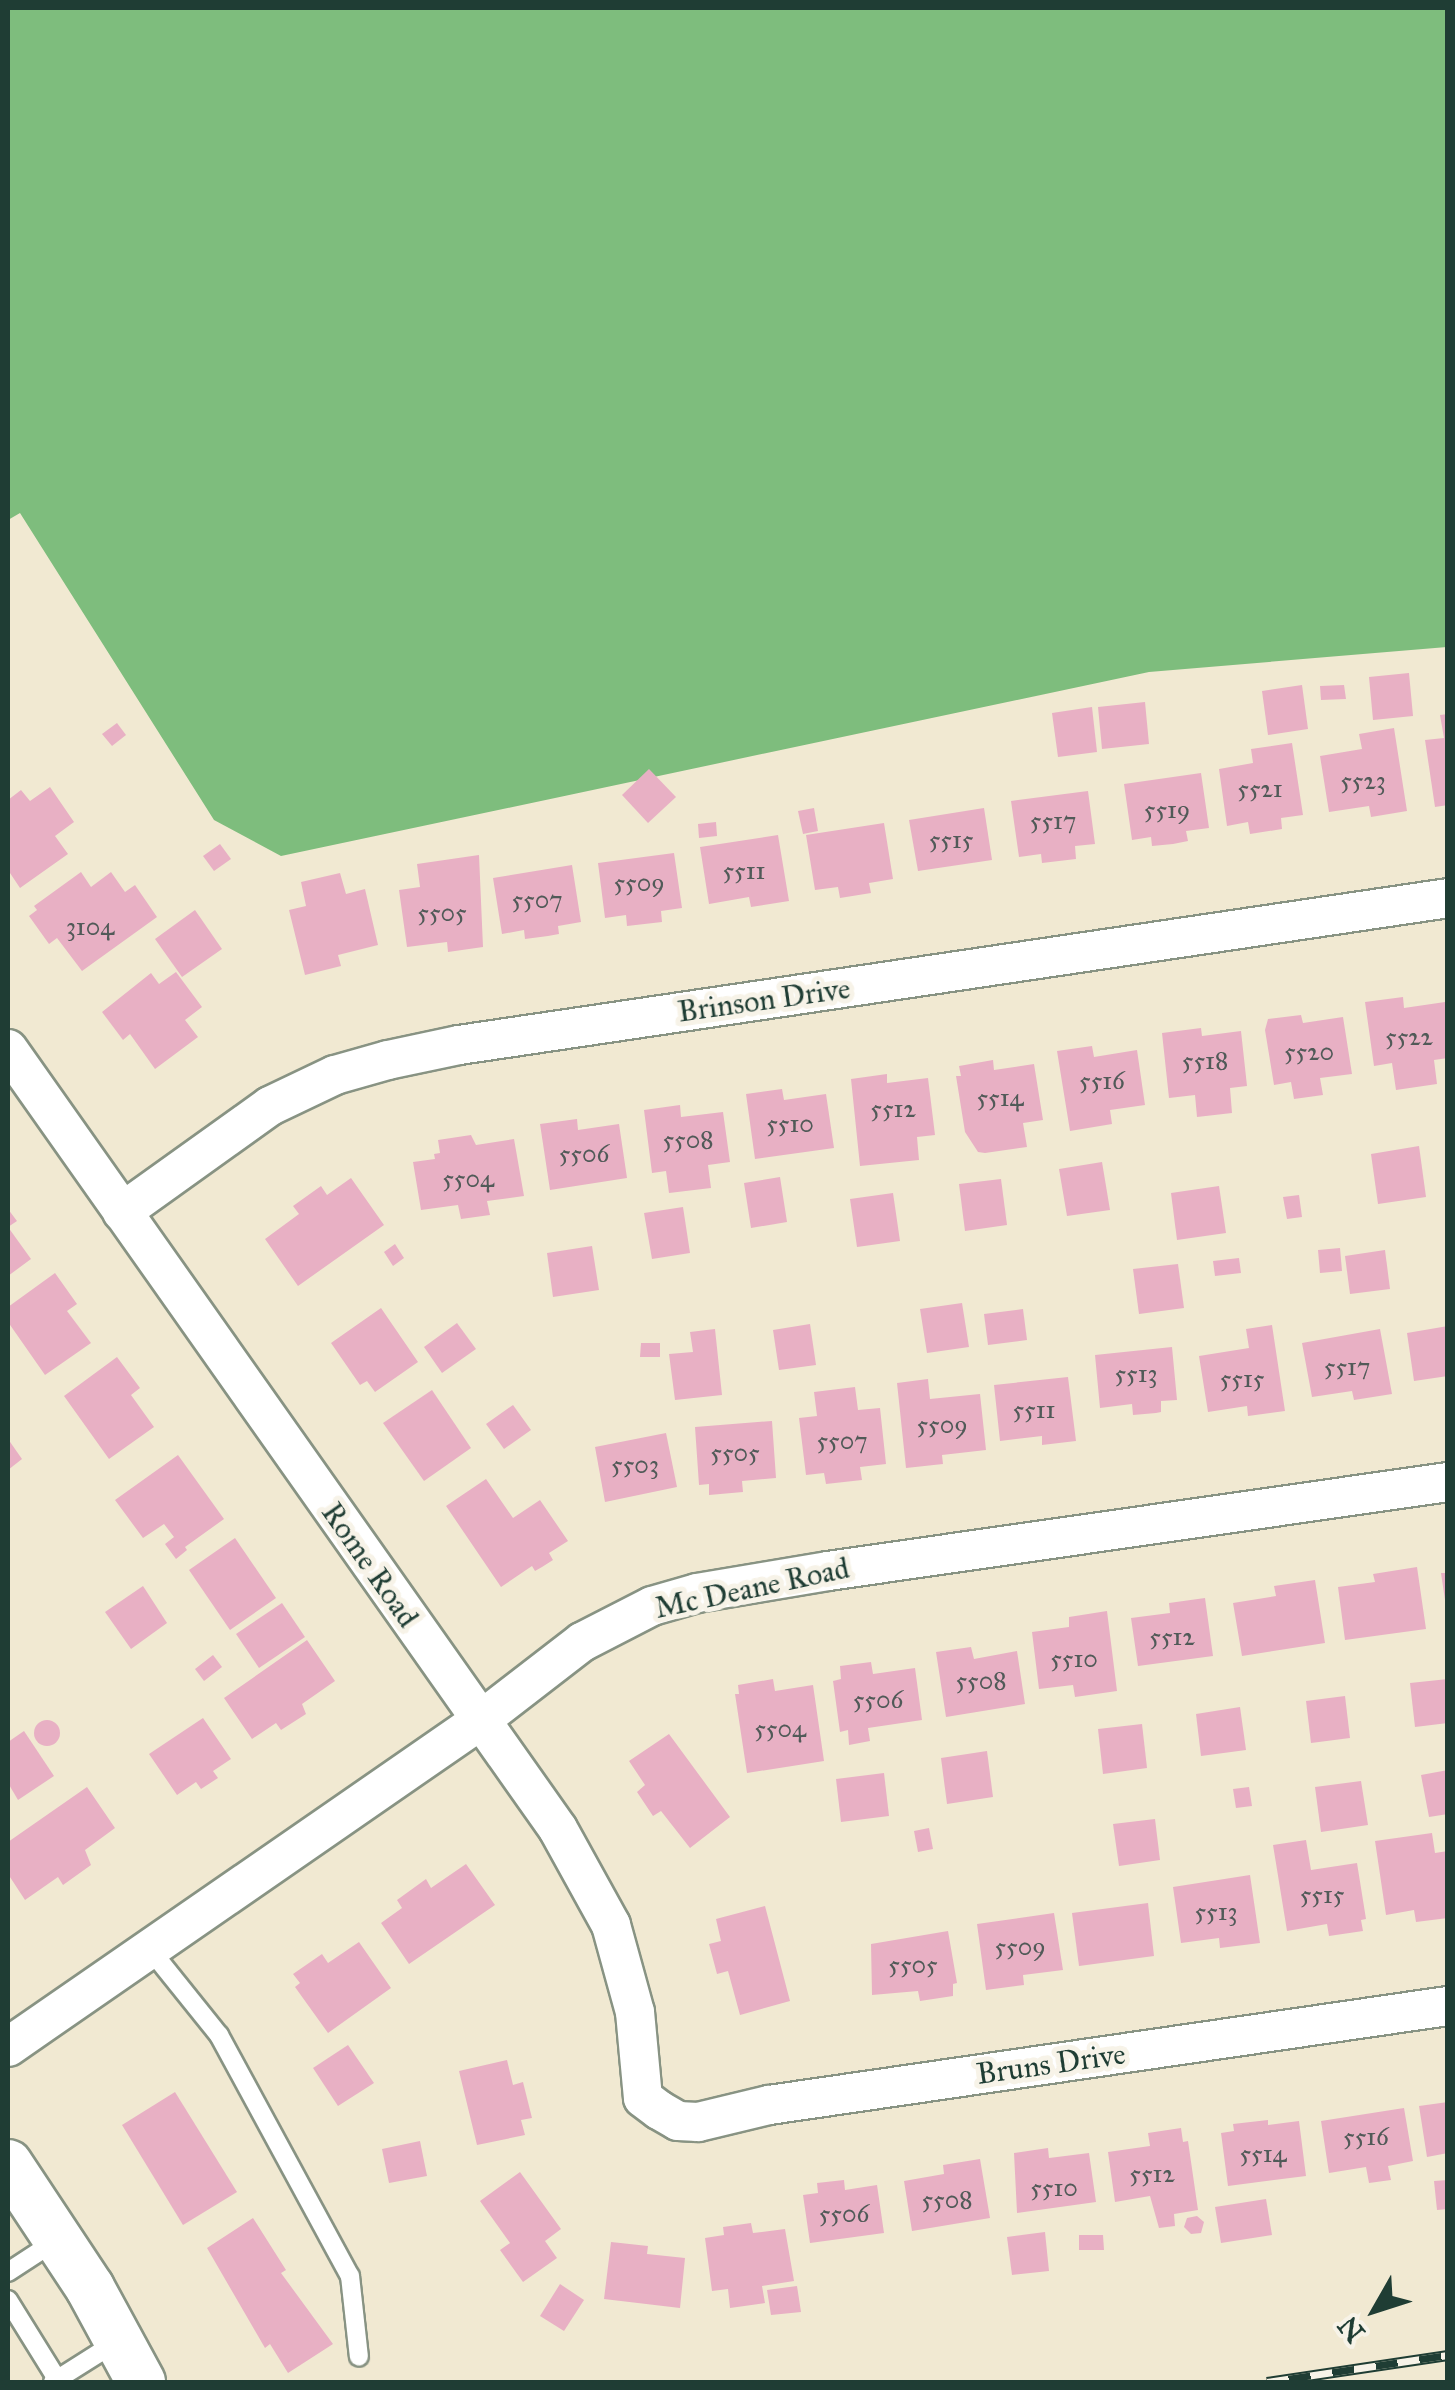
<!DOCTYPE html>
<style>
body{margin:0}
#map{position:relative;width:1455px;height:2390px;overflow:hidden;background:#f1e9d2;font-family:"IM FELL Great Primer",serif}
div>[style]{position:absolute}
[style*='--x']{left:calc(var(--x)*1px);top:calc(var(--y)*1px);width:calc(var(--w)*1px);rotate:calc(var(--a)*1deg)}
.forest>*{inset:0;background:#7ebd7d}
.building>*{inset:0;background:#e8b0c4}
.round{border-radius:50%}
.roads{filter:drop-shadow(2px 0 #889383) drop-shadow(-2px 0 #889383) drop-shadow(0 2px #889383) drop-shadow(0 -2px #889383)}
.service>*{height:18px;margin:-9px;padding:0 9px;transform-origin:9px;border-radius:9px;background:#fff}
.minor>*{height:38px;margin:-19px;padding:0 19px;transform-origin:19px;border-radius:19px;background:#fff}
.tertiary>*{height:48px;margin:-24px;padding:0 24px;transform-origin:24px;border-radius:24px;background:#fff}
.rail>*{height:11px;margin-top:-5.5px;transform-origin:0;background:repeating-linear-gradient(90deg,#f7f3e8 0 22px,#1f3d34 0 44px);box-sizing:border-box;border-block:2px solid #1f3d34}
span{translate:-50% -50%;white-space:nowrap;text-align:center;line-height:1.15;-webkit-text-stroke:10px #f7f3e8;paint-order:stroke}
.number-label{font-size:25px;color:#515a58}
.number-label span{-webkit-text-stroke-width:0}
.street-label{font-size:30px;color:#1f3d34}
.frame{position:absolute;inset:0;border:10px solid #1f3d34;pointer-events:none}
.north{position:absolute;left:1325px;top:2260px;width:100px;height:100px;-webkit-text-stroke:8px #f7f3e8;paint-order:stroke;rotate:231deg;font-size:28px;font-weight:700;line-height:40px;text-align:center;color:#1f3d34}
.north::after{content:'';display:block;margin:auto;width:35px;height:45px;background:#1f3d34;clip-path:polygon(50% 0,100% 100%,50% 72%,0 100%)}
</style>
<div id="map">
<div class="forest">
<i style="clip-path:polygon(8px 8px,1447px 8px,1447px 647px,1149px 672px,281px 856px,214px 820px,20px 513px,8px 520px)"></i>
</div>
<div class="building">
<i style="clip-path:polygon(1409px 673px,1413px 716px,1373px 720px,1369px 677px)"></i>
<i style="clip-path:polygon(1302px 685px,1308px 729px,1268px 735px,1262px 691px)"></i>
<i style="clip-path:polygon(1344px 685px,1346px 699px,1321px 700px,1320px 686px)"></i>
<i style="clip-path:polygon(1145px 702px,1149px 744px,1102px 749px,1098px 707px)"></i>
<i style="clip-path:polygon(1092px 707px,1097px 752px,1058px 757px,1052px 713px)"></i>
<i style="clip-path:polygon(1448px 714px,1448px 805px,1435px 807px,1425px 740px,1444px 738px,1440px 715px)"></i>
<i style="clip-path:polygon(117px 723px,126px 735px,112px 746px,102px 734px)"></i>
<i style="clip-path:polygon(1394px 728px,1407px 811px,1371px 817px,1369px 806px,1329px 812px,1320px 756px,1362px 749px,1359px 734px)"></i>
<i style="clip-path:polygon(1292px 743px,1303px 815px,1281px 818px,1282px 829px,1250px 834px,1248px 822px,1227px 826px,1219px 769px,1253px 763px,1251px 749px)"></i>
<i style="clip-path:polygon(649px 769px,676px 797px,648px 823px,622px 795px)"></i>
<i style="clip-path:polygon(1201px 773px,1209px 828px,1186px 831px,1188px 841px,1173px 844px,1152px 846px,1151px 837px,1132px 840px,1124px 784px)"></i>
<i style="clip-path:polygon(50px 787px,74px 822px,55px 836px,68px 854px,20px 888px,8px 870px,8px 800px,21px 790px,30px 801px)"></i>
<i style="clip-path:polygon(1088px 791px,1095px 844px,1075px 846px,1076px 859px,1042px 863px,1041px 854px,1019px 857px,1011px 801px)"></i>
<i style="clip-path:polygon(814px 808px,818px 831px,803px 834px,798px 811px)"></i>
<i style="clip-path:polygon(984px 808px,992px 860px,918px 871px,909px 820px)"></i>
<i style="clip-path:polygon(716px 822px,717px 836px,699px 838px,698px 824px)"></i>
<i style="clip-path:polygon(884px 823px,893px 879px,869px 883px,871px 893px,840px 898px,838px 887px,815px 890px,806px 835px)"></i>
<i style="clip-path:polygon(778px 835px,789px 901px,751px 907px,749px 897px,709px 904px,700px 847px)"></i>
<i style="clip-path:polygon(220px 844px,231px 859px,214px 871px,203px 856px)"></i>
<i style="clip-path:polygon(674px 853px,682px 908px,661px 911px,662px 922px,627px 926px,626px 915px,605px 918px,598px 863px)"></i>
<i style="clip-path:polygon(479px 855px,483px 947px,448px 952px,447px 942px,407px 947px,399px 890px,420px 887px,417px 864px)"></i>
<i style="clip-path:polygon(572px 865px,581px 922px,558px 926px,559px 934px,548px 936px,525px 939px,524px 930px,502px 934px,493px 878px)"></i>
<i style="clip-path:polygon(81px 872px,91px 887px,111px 872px,125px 892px,135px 885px,157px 917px,82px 971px,57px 938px,49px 944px,29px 916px,37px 910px,34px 906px)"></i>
<i style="clip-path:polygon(340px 873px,346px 894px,365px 889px,378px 945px,338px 955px,341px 966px,305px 975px,289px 910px,306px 906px,301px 882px)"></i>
<i style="clip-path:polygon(195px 910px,222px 949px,182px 977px,155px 939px)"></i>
<i style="clip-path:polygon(176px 972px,202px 1007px,185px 1020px,198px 1037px,155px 1069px,130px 1034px,123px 1040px,102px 1012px,151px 973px,159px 984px)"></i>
<i style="clip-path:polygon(1403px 997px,1404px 1008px,1445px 1002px,1448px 1058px,1434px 1060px,1437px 1084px,1396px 1090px,1392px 1063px,1374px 1066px,1365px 1002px)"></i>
<i style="clip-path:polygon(1301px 1015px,1303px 1023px,1343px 1017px,1352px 1074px,1320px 1078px,1323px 1095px,1294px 1099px,1291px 1082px,1274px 1085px,1265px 1030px,1268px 1019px)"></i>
<i style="clip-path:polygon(1201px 1028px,1202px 1036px,1241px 1031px,1247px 1086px,1230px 1088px,1232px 1113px,1197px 1117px,1195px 1095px,1169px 1098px,1162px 1033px)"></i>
<i style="clip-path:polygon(1092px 1046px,1094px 1057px,1137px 1050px,1145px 1105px,1110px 1110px,1112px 1124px,1070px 1131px,1057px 1051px)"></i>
<i style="clip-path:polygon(993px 1060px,994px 1070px,1034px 1064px,1043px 1120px,1023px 1123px,1027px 1147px,985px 1153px,978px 1152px,965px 1132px,956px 1076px,961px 1076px,959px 1066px)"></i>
<i style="clip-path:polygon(887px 1074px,887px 1083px,928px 1078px,935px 1135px,917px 1137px,919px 1160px,860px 1166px,851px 1079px)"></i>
<i style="clip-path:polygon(782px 1089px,784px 1100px,826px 1094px,834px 1148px,755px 1159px,746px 1094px)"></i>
<i style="clip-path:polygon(680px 1105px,681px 1117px,723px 1112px,730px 1162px,708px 1165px,711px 1188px,669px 1193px,666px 1171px,652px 1173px,644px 1110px)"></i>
<i style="clip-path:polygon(577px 1119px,578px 1130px,619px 1124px,627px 1178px,550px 1190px,540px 1124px)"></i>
<i style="clip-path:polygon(471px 1135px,476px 1145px,514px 1139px,524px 1196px,487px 1201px,490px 1215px,461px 1219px,458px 1205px,421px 1210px,413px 1162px,435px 1159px,434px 1154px,440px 1153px,438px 1140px)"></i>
<i style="clip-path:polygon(1419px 1146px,1426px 1197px,1378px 1204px,1371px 1154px)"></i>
<i style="clip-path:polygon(1102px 1162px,1110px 1210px,1067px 1216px,1059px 1169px)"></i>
<i style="clip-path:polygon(780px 1177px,787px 1222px,751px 1228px,744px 1183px)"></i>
<i style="clip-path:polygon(351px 1178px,384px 1225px,298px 1286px,265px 1239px,299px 1214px,293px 1206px,321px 1186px,327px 1195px)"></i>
<i style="clip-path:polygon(1001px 1179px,1007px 1225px,965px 1231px,959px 1184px)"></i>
<i style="clip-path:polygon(1219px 1186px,1226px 1233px,1177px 1240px,1171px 1193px)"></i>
<i style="clip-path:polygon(893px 1193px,900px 1241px,857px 1247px,850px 1199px)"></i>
<i style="clip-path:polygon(1299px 1195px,1302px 1217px,1287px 1219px,1283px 1197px)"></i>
<i style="clip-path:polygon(683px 1207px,690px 1253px,652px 1259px,644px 1213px)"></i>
<i style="clip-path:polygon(8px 1209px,17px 1221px,8px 1227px,31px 1259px,8px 1276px)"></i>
<i style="clip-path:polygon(395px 1244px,404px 1258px,393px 1266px,384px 1252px)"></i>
<i style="clip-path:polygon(592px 1246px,599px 1290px,553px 1297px,547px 1253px)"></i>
<i style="clip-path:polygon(1340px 1248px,1342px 1271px,1320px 1273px,1318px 1250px)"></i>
<i style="clip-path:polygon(1385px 1250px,1390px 1289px,1350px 1294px,1345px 1256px)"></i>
<i style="clip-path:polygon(1239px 1258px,1241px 1273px,1215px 1276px,1213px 1261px)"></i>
<i style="clip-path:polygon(1178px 1264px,1184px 1308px,1139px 1314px,1133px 1269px)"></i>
<i style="clip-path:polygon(55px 1273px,77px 1304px,67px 1311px,91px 1343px,45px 1375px,8px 1322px,8px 1307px)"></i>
<i style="clip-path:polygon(962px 1303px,969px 1347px,927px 1353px,920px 1309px)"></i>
<i style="clip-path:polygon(381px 1308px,418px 1362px,375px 1392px,367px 1381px,360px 1385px,331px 1343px)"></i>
<i style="clip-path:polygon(1023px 1309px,1027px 1340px,988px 1345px,984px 1314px)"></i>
<i style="clip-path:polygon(457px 1323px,476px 1349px,442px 1373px,424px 1347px)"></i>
<i style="clip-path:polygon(810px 1324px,816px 1365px,779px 1370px,773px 1330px)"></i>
<i style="clip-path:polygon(1272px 1325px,1285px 1411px,1248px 1416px,1247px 1406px,1208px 1412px,1199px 1356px,1249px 1348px,1246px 1329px)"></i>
<i style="clip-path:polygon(1448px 1326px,1448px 1376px,1414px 1381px,1407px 1333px)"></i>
<i style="clip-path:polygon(715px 1329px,722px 1395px,675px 1400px,669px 1354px,693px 1352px,690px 1332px)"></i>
<i style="clip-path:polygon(1380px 1329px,1392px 1394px,1354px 1400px,1352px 1391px,1312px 1397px,1302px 1343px)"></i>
<i style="clip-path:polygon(641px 1343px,660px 1343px,660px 1357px,640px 1357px)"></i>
<i style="clip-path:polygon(1172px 1347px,1177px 1400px,1161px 1401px,1161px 1412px,1156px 1413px,1133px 1415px,1132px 1404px,1100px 1408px,1095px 1355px)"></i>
<i style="clip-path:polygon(117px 1357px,140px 1388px,131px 1395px,154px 1427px,109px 1459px,64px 1396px)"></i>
<i style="clip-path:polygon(1068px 1377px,1076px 1441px,1042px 1445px,1042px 1436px,1000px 1441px,994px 1385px)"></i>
<i style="clip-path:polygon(928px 1379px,930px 1399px,980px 1394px,986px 1450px,942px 1455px,943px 1464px,906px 1468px,897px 1383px)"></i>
<i style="clip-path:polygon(855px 1387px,858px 1410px,880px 1408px,886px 1464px,860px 1467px,862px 1480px,826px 1484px,824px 1473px,806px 1475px,799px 1418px,817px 1416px,814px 1392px)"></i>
<i style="clip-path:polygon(432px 1390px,471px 1448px,424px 1481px,383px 1423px)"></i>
<i style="clip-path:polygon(513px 1405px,531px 1430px,504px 1449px,486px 1424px)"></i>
<i style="clip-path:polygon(772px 1421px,776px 1478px,742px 1481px,743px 1492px,709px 1495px,709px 1484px,699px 1485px,695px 1427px)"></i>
<i style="clip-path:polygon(666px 1433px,677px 1487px,605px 1502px,595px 1447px)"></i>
<i style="clip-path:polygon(8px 1439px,22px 1459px,8px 1470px)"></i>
<i style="clip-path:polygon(178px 1455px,224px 1519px,185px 1547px,187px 1550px,176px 1559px,165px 1544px,174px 1537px,164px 1524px,143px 1538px,115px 1500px)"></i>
<i style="clip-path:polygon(486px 1479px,513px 1518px,540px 1500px,568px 1541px,549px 1553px,553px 1560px,542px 1567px,535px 1571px,532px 1566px,501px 1587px,446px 1506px)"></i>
<i style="clip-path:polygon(235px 1538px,276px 1598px,230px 1630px,189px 1570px)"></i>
<i style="clip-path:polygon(1417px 1567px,1426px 1629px,1345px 1640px,1338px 1587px,1375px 1582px,1373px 1574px)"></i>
<i style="clip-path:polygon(1441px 1573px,1448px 1573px,1448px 1600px,1445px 1600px)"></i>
<i style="clip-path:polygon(1315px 1580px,1325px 1643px,1242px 1656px,1233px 1603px,1276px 1596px,1274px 1586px)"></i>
<i style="clip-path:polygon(143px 1586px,167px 1623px,131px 1649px,105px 1612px)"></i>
<i style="clip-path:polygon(1205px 1598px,1213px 1656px,1138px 1666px,1131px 1618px,1170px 1613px,1169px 1603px)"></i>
<i style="clip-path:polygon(282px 1603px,305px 1637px,259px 1668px,236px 1634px)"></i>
<i style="clip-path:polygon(1107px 1611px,1117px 1691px,1075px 1697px,1073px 1685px,1039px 1689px,1032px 1632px,1069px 1627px,1069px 1617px)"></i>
<i style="clip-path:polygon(307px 1640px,335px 1681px,302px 1704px,306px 1714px,281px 1730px,276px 1723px,252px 1739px,224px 1698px)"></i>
<i style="clip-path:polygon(971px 1647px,974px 1659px,1017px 1651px,1025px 1704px,946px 1717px,936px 1652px)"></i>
<i style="clip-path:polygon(213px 1655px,222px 1667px,204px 1681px,195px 1669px)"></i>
<i style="clip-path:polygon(871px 1662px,873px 1674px,915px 1668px,922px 1720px,868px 1728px,870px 1741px,849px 1745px,848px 1730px,840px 1732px,833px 1681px,841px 1679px,840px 1666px)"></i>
<i style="clip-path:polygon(773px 1679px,775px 1691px,813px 1685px,824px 1761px,747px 1773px,735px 1694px,739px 1694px,738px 1685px)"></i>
<i style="clip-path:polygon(1448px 1679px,1448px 1723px,1415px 1727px,1410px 1683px)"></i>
<i style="clip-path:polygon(1345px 1696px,1350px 1738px,1311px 1743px,1306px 1701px)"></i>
<i style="clip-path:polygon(1240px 1707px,1246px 1750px,1201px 1756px,1196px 1714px)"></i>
<i style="clip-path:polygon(203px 1718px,231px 1759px,213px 1771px,218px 1778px,201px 1789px,196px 1782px,177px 1795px,149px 1754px)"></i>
<i class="round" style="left:34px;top:1720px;width:26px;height:26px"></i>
<i style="clip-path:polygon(1142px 1724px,1147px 1768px,1103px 1774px,1098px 1729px)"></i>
<i style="clip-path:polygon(24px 1731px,54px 1776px,18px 1800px,8px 1783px,8px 1742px)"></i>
<i style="clip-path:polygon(669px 1734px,730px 1817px,690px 1848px,661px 1811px,653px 1816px,637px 1792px,645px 1785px,629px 1761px)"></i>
<i style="clip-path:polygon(987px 1751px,993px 1797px,947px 1804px,941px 1758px)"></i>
<i style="clip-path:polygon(1448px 1770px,1448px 1814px,1429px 1817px,1421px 1775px)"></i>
<i style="clip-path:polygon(884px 1773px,889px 1816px,841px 1822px,836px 1779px)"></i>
<i style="clip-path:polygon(1361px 1781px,1368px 1825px,1321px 1832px,1315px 1787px)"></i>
<i style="clip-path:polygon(87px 1787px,115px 1828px,85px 1850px,91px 1865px,63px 1885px,58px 1877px,25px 1900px,8px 1874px,8px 1842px)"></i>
<i style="clip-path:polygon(1249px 1787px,1252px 1806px,1236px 1808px,1233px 1789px)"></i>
<i style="clip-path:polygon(1155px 1819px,1160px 1860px,1119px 1866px,1113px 1824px)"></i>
<i style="clip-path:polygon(929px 1828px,933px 1849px,918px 1852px,914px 1831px)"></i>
<i style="clip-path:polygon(1432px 1833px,1435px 1853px,1448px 1851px,1448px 1918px,1416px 1922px,1414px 1910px,1386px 1915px,1375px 1841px)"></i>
<i style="clip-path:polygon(1306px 1840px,1311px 1870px,1357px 1863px,1366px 1919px,1361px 1920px,1363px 1931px,1329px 1936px,1327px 1924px,1287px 1931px,1273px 1845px)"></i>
<i style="clip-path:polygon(466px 1864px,495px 1905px,409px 1964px,381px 1923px,402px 1908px,397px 1900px,426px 1879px,431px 1888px)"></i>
<i style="clip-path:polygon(1250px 1875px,1260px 1943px,1220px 1948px,1219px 1938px,1181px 1943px,1173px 1887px)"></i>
<i style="clip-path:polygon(1148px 1903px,1154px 1956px,1079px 1966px,1072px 1913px)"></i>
<i style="clip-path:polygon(765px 1906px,790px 2001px,740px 2015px,728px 1971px,717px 1974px,709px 1944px,721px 1941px,716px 1919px)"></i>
<i style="clip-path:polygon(1054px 1913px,1063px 1970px,1023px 1975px,1024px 1985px,986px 1990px,977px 1924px)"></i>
<i style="clip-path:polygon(948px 1931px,957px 1983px,953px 1984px,953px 1996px,920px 2001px,918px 1991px,872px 1995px,871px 1944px)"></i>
<i style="clip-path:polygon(359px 1942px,391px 1988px,328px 2033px,295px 1987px,300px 1983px,293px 1974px,322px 1954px,328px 1963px)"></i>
<i style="clip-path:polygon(348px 2045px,374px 2083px,338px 2106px,313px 2068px)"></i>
<i style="clip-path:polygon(507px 2060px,513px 2085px,523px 2082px,532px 2118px,521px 2120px,525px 2135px,477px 2145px,459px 2071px)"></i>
<i style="clip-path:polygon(175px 2092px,237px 2192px,183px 2225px,122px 2125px)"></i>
<i style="clip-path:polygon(1448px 2102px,1448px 2153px,1427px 2157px,1419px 2106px)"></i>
<i style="clip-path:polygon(1404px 2108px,1413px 2161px,1388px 2166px,1391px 2180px,1369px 2183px,1366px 2167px,1329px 2173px,1321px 2121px)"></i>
<i style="clip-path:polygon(1268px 2120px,1268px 2125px,1299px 2121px,1306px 2176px,1228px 2186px,1221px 2133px,1234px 2131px,1233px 2124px)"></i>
<i style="clip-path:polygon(1181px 2128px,1183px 2142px,1188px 2141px,1198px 2210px,1174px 2214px,1175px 2226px,1159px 2228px,1150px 2196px,1115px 2202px,1108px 2152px,1150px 2146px,1148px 2133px)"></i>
<i style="clip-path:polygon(420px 2141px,427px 2176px,389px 2183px,382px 2149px)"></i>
<i style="clip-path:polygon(1048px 2148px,1049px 2158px,1089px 2153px,1096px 2202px,1017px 2213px,1014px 2153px)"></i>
<i style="clip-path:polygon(980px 2159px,990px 2218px,912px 2231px,904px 2181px,944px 2174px,943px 2165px)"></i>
<i style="clip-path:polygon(520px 2172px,561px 2229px,545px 2241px,557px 2258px,523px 2282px,500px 2250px,510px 2243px,480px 2201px)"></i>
<i style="clip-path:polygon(844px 2180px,845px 2190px,877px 2185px,884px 2233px,810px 2243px,803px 2195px,818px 2193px,817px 2183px)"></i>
<i style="clip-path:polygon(1448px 2180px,1448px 2209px,1437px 2210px,1434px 2181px)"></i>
<i style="clip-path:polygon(1266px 2199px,1272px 2235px,1221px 2243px,1215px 2207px)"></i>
<i style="clip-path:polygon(1197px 2216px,1204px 2222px,1201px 2233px,1191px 2234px,1184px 2227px,1187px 2218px)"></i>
<i style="clip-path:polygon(253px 2218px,286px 2270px,281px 2273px,333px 2344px,288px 2373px,270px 2344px,265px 2348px,207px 2248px)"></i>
<i style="clip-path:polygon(751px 2223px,753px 2233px,785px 2229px,794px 2281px,762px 2286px,765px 2303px,730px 2308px,728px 2289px,712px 2291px,705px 2238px,724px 2235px,723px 2227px)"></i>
<i style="clip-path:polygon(1045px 2232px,1049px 2271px,1012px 2275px,1007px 2237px)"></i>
<i style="clip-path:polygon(1079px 2235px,1103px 2235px,1104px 2250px,1079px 2250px)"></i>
<i style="clip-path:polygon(611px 2242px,648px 2246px,647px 2254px,685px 2258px,680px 2308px,604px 2299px)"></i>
<i style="clip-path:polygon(560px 2284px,584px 2300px,564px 2331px,540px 2316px)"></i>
<i style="clip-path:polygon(797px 2286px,801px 2312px,771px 2315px,767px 2290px)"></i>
</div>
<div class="roads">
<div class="service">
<i style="--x:149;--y:1948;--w:112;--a:51.2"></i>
<i style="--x:219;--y:2035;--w:274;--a:61.5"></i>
<i style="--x:350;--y:2276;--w:81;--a:83.7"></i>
<i style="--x:8;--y:2272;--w:59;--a:-33.1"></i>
<i style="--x:8;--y:2300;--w:93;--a:58.2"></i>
<i style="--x:53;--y:2382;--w:77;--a:-32.2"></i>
</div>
<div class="minor">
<i style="--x:8;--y:1049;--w:954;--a:54.81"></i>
<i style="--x:558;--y:1829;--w:110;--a:61.1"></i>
<i style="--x:611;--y:1925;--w:90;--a:74.6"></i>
<i style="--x:635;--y:2012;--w:86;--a:84.7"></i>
<i style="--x:643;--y:2098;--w:20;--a:37"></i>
<i style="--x:659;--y:2110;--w:22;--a:30"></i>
<i style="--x:678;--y:2121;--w:20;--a:3"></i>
<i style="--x:698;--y:2122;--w:73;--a:-13.5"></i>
<i style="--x:769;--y:2105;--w:686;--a:-8.3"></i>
<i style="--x:122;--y:1212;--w:182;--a:-35.6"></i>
<i style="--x:270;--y:1106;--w:72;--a:-25.5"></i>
<i style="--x:335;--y:1075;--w:55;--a:-15.8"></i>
<i style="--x:388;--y:1060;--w:73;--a:-11.9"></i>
<i style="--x:459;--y:1045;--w:1000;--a:-8.45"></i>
<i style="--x:8;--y:2047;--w:575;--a:-34.66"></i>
<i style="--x:481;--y:1720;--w:128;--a:-37.7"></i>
<i style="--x:582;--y:1642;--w:79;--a:-27.2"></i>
<i style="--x:652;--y:1606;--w:47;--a:-16.1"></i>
<i style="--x:697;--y:1593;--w:133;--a:-9.5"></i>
<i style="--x:828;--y:1571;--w:626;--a:-8.17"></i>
</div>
<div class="tertiary">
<i style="--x:8;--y:2164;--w:149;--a:56.5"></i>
<i style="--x:90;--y:2288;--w:107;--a:61.5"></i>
</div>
</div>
<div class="rail">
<i style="--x:1267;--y:2382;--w:183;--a:-8.5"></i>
</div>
<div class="number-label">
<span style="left:1363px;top:781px">5523</span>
<span style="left:1260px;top:789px">5521</span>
<span style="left:1167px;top:810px">5519</span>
<span style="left:1053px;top:821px">5517</span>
<span style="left:951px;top:840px">5515</span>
<span style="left:744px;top:871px">5511</span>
<span style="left:639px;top:883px">5509</span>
<span style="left:537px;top:900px">5507</span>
<span style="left:442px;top:913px">5505</span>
<span style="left:90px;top:927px">3104</span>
<span style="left:1409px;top:1037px">5522</span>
<span style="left:1309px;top:1052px">5520</span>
<span style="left:1205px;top:1061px">5518</span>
<span style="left:1102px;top:1081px">5516</span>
<span style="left:1000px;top:1098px">5514</span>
<span style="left:893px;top:1109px">5512</span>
<span style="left:790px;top:1124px">5510</span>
<span style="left:688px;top:1140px">5508</span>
<span style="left:584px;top:1154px">5506</span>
<span style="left:468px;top:1179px">5504</span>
<span style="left:1347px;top:1367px">5517</span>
<span style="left:1136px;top:1374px">5513</span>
<span style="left:1242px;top:1379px">5515</span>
<span style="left:1034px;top:1410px">5511</span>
<span style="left:942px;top:1425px">5509</span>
<span style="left:842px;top:1441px">5507</span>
<span style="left:735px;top:1453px">5505</span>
<span style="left:635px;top:1465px">5503</span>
<span style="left:1172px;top:1637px">5512</span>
<span style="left:1074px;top:1659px">5510</span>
<span style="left:981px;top:1681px">5508</span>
<span style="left:878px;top:1700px">5506</span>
<span style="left:780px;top:1729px">5504</span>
<span style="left:1322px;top:1895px">5515</span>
<span style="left:1216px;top:1912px">5513</span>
<span style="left:1020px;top:1947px">5509</span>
<span style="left:913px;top:1965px">5505</span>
<span style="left:1366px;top:2137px">5516</span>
<span style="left:1263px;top:2154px">5514</span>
<span style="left:1152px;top:2174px">5512</span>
<span style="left:1054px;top:2188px">5510</span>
<span style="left:947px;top:2200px">5508</span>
<span style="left:844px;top:2214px">5506</span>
</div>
<div class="street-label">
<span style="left:764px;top:1000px;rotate:-8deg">Brinson Drive</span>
<span style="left:370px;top:1565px;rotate:55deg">Rome Road</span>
<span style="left:752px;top:1588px;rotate:-12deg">Mc Deane Road</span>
<span style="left:1051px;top:2064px;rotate:-8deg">Bruns Drive</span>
</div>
<div class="frame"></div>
<div class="north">N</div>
</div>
